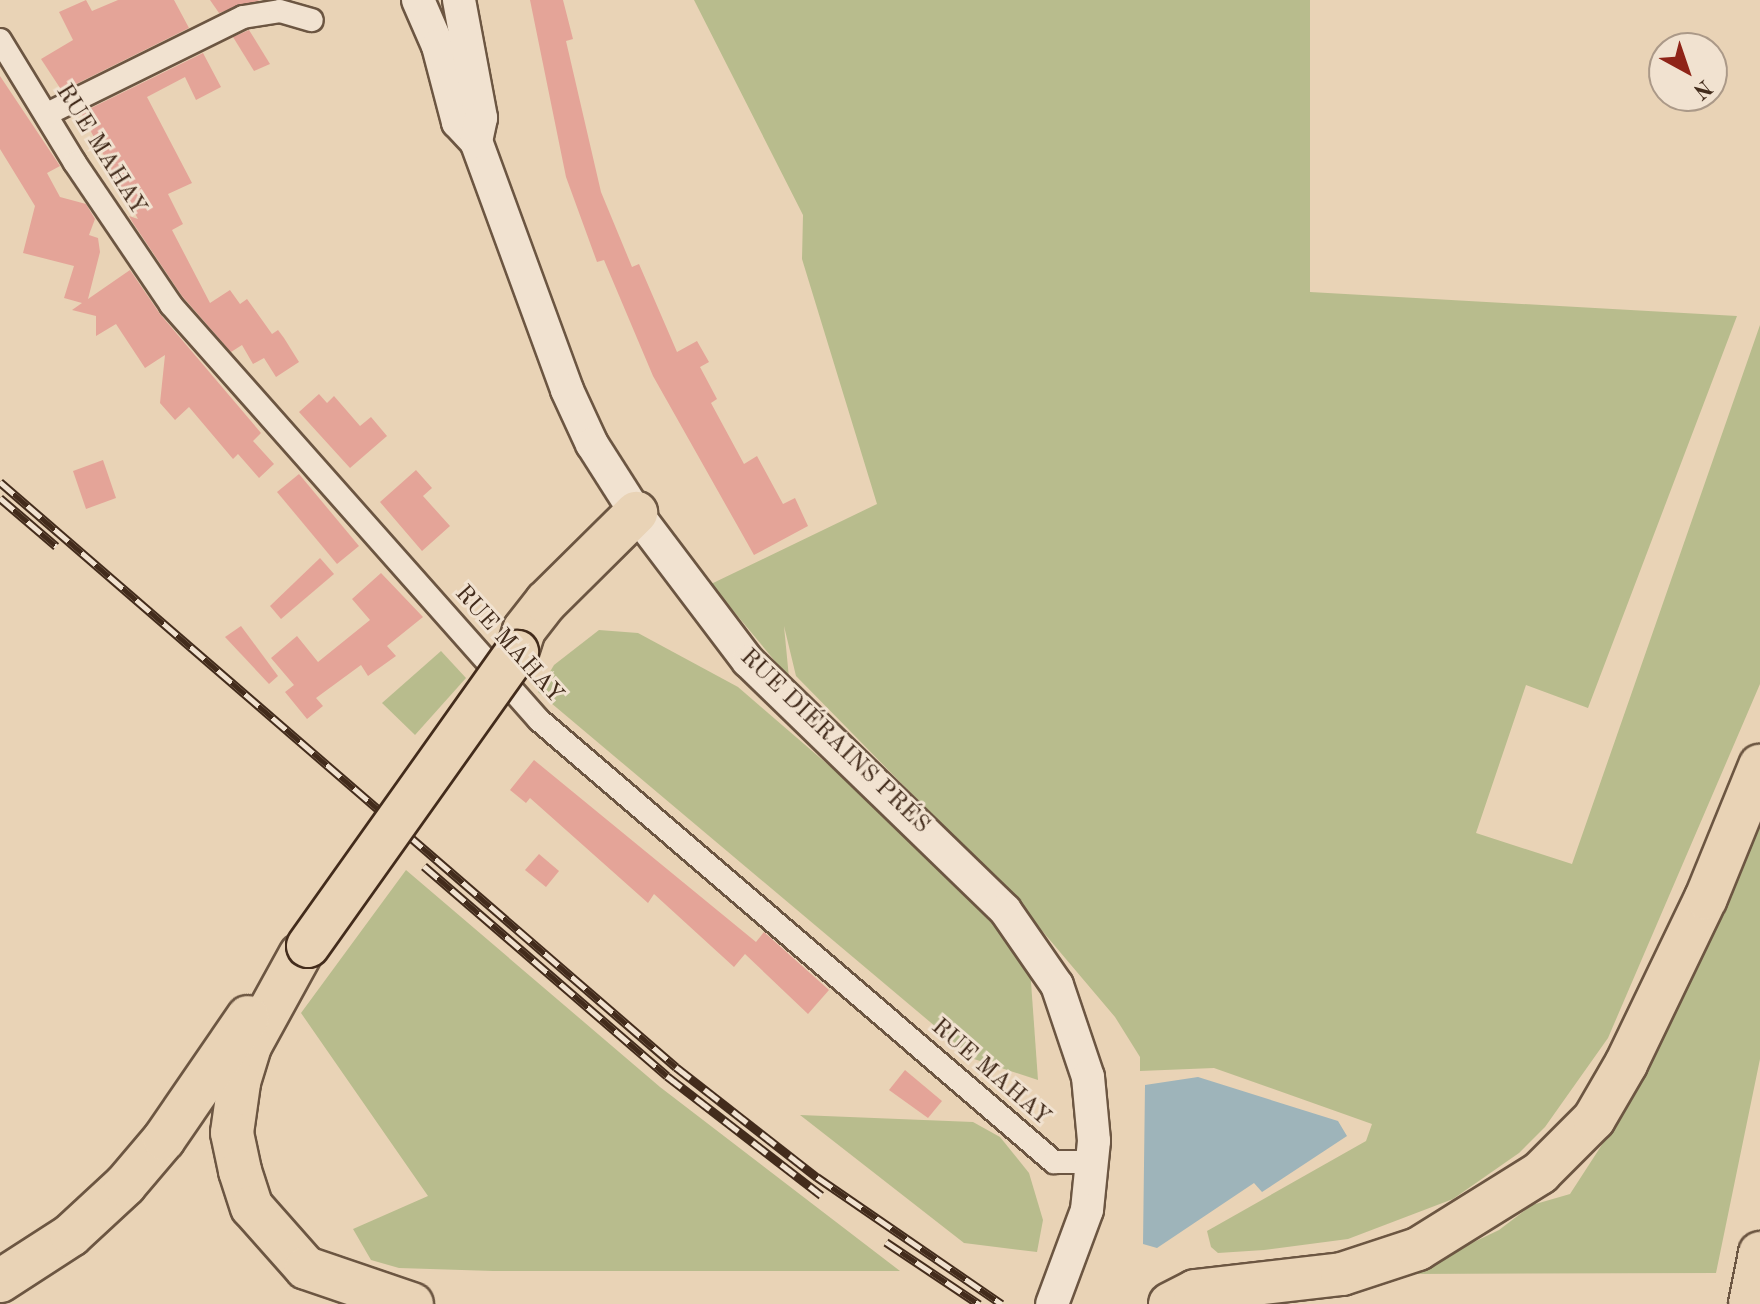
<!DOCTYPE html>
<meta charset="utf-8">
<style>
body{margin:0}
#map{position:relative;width:1760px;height:1304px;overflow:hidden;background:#e9d3b6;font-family:"Old Standard TT",serif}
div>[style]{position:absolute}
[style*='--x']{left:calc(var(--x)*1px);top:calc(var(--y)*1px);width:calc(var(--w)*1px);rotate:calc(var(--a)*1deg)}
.green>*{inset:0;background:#b8bc8d}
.water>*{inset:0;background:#9eb4ba}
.building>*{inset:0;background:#e4a498}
.roads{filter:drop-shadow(2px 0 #6c5642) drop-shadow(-2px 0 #6c5642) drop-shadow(0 2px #6c5642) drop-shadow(0 -2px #6c5642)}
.street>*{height:22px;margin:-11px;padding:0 11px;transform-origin:11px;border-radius:11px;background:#f1e2d0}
.secondary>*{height:32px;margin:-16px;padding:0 16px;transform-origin:16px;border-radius:16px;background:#f1e2d0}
.highway>*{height:42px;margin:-21px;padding:0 21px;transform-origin:21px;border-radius:21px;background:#e9d3b6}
.rail>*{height:9px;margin-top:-4.5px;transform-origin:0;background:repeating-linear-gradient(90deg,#f1e2d0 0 18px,#432c1c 0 36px);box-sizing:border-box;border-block:2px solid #432c1c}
.bridges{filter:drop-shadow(2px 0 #432c1c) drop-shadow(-2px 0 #432c1c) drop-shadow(0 2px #432c1c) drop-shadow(0 -2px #432c1c)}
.highway-bridge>*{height:42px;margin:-21px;padding:0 21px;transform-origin:21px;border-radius:21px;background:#e9d3b6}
span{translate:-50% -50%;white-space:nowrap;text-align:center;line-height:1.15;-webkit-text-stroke:6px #f1e2d0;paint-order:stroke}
.street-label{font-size:24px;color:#432c1c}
.north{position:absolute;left:1648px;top:32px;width:80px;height:80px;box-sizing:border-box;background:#f1e2d0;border:2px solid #ab9988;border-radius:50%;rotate:140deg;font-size:22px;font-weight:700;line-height:32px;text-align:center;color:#432c1c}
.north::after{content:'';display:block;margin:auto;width:28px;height:36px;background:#8f2418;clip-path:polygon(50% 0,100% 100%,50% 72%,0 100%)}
</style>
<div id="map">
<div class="green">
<i style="clip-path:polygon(694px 0,1310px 0,1310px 292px,1737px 316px,1588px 708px,1526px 685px,1476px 833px,1572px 864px,1760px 325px,1760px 684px,1608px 1038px,1545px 1127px,1519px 1153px,1453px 1199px,1348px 1239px,1264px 1250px,1218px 1253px,1211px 1247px,1207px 1231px,1366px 1141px,1372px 1124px,1214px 1068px,1140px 1071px,1140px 1057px,1115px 1017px,1016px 900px,796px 676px,784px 626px,789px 678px,711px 584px,877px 504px,802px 259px,803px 215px)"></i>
<i style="clip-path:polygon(599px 630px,638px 633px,738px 687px,898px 825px,1029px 954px,1038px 1080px,974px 1059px,538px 692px,554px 665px)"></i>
<i style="clip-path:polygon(441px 651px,466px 678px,415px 735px,382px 703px)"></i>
<i style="clip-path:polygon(1760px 816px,1760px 1059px,1716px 1273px,1407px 1274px,1499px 1230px,1532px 1205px,1570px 1194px,1638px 1089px)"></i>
<i style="clip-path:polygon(406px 870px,660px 1087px,900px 1271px,493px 1271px,399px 1268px,371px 1260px,353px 1229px,428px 1196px,301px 1013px)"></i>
<i style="clip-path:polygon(800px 1115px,973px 1122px,1000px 1137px,1029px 1173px,1043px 1220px,1037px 1252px,964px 1243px)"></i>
</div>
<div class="water">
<i style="clip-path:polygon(1198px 1077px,1338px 1121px,1347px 1136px,1262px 1192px,1254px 1183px,1157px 1248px,1143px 1244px,1145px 1085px)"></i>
</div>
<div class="building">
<i style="clip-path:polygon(86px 0,92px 11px,118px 0,174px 0,189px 28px,62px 91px,41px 59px,73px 40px,59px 12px)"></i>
<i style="clip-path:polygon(210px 0,260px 0,219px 13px)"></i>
<i style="clip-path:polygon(530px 0,563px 0,573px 39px,566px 41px,601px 192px,632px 267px,639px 264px,677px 352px,697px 341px,709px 362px,700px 367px,717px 399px,711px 403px,744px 464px,757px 456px,783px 504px,795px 498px,808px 526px,754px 555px,653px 376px,604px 260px,597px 262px,566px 177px)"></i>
<i style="clip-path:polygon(249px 30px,270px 64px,254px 71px,233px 37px)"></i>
<i style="clip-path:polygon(203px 53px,221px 87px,196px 100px,185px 77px,147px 97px,192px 183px,168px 194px,183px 224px,172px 230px,210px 303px,230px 290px,240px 304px,247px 299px,272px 334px,278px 330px,284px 338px,299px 362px,276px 377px,264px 358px,253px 364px,242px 345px,231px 352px,182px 296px,133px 223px,129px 216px,138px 219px,81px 113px)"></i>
<i style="clip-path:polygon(0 76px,60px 166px,47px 173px,60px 197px,86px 204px,95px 219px,89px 235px,98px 238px,100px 252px,88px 299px,130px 270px,160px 314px,261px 433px,253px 441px,274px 464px,259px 478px,238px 454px,233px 459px,189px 407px,175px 420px,160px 403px,165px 355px,145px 368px,116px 324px,96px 336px,96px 316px,72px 310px,82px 303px,64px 298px,74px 266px,23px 253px,35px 206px,0 149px)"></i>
<i style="clip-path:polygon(319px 394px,327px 403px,334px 396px,360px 426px,371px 417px,387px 436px,350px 468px,299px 412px)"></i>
<i style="clip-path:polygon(103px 460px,116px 498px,86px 509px,73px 471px)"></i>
<i style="clip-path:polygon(416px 470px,432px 488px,423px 496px,450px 526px,422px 551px,380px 502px)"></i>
<i style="clip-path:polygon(299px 474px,359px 546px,337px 564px,277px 492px)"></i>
<i style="clip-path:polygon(320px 558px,334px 574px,281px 619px,270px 606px)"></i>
<i style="clip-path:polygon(381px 573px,423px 617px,387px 646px,396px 656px,368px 676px,361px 665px,316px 698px,323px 706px,307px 719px,285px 692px,294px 685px,271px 658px,297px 636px,318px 662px,370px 620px,352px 599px)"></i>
<i style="clip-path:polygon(241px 626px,278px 676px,269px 684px,225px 637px)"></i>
<i style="clip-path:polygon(534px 760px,756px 942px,764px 932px,829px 990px,808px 1014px,745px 954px,734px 967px,654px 894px,648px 903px,530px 798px,526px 803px,510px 790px)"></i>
<i style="clip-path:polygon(539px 854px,559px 871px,546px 887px,525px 870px)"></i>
<i style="clip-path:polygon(905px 1070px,942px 1101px,928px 1118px,889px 1090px)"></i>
</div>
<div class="roads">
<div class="street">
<i style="--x:0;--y:40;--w:144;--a:58.6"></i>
<i style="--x:75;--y:163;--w:171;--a:55.9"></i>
<i style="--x:171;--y:305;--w:555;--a:48.44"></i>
<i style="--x:539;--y:720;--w:679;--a:40.64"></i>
<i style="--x:1054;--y:1162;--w:40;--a:0"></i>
<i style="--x:47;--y:114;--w:219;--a:-26.3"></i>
<i style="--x:243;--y:17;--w:37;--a:-9"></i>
<i style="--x:280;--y:11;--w:33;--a:16"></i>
</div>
<div class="secondary">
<i style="--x:418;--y:0;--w:50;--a:66.5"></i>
<i style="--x:438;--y:46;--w:79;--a:75.3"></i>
<i style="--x:458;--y:122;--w:26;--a:47"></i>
<i style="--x:476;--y:141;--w:265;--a:69.9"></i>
<i style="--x:567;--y:390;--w:60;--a:65.2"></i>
<i style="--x:592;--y:444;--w:82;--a:57.5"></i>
<i style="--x:636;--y:513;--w:186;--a:52.9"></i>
<i style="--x:748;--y:661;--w:358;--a:44.1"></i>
<i style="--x:1005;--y:910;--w:91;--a:55.3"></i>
<i style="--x:1057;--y:985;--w:97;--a:71.4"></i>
<i style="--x:1088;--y:1077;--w:64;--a:84.6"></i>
<i style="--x:1094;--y:1141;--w:69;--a:95.8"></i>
<i style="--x:1087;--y:1210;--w:100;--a:110.4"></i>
<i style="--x:459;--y:0;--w:120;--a:79.4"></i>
<i style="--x:481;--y:118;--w:24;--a:102"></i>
</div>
<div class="highway">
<i style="--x:517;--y:652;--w:23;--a:-72"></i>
<i style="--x:524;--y:630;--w:36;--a:-52"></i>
<i style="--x:546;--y:602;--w:127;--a:-44.7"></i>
<i style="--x:300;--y:955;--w:104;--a:118.8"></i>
<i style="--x:250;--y:1046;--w:39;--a:107"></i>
<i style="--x:239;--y:1083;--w:50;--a:98"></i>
<i style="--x:232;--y:1133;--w:39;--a:78"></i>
<i style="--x:240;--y:1171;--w:38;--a:72"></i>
<i style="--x:252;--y:1207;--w:81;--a:48.5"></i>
<i style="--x:306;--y:1268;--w:112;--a:18.8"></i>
<i style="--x:0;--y:1281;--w:85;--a:-32.9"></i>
<i style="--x:71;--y:1235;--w:74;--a:-42.8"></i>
<i style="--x:125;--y:1185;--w:60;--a:-49.7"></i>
<i style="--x:164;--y:1139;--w:148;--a:-55.5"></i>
<i style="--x:1170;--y:1304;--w:28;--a:-27"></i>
<i style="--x:1195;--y:1291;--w:148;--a:-6.6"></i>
<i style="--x:1342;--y:1274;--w:80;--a:-18.2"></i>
<i style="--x:1418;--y:1249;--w:144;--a:-31.9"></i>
<i style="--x:1540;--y:1173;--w:76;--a:-45"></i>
<i style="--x:1594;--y:1119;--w:64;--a:-59.8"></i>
<i style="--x:1626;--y:1064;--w:184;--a:-64.3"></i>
<i style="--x:1706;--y:898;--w:143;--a:-67.8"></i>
<i style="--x:1750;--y:1304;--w:52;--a:-78.9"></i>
</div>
</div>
<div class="rail">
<i style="--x:0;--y:482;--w:894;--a:40.87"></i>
<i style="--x:676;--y:1067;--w:179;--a:38"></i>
<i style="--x:817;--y:1177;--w:224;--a:34.5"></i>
<i style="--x:0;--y:498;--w:74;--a:40.6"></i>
<i style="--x:424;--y:866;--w:321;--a:40.8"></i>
<i style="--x:667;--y:1076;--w:195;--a:37.7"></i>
<i style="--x:886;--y:1242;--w:112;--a:33.7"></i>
</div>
<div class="bridges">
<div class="highway-bridge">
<i style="--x:308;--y:946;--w:361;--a:-54.6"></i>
</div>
</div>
<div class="street-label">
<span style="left:100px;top:150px;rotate:58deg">RUE MAHAY</span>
<span style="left:508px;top:645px;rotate:48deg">RUE MAHAY</span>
<span style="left:834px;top:742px;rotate:44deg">RUE DIÉRAINS PRÉS</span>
<span style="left:990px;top:1073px;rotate:41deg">RUE MAHAY</span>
</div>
<div class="north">N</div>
</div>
